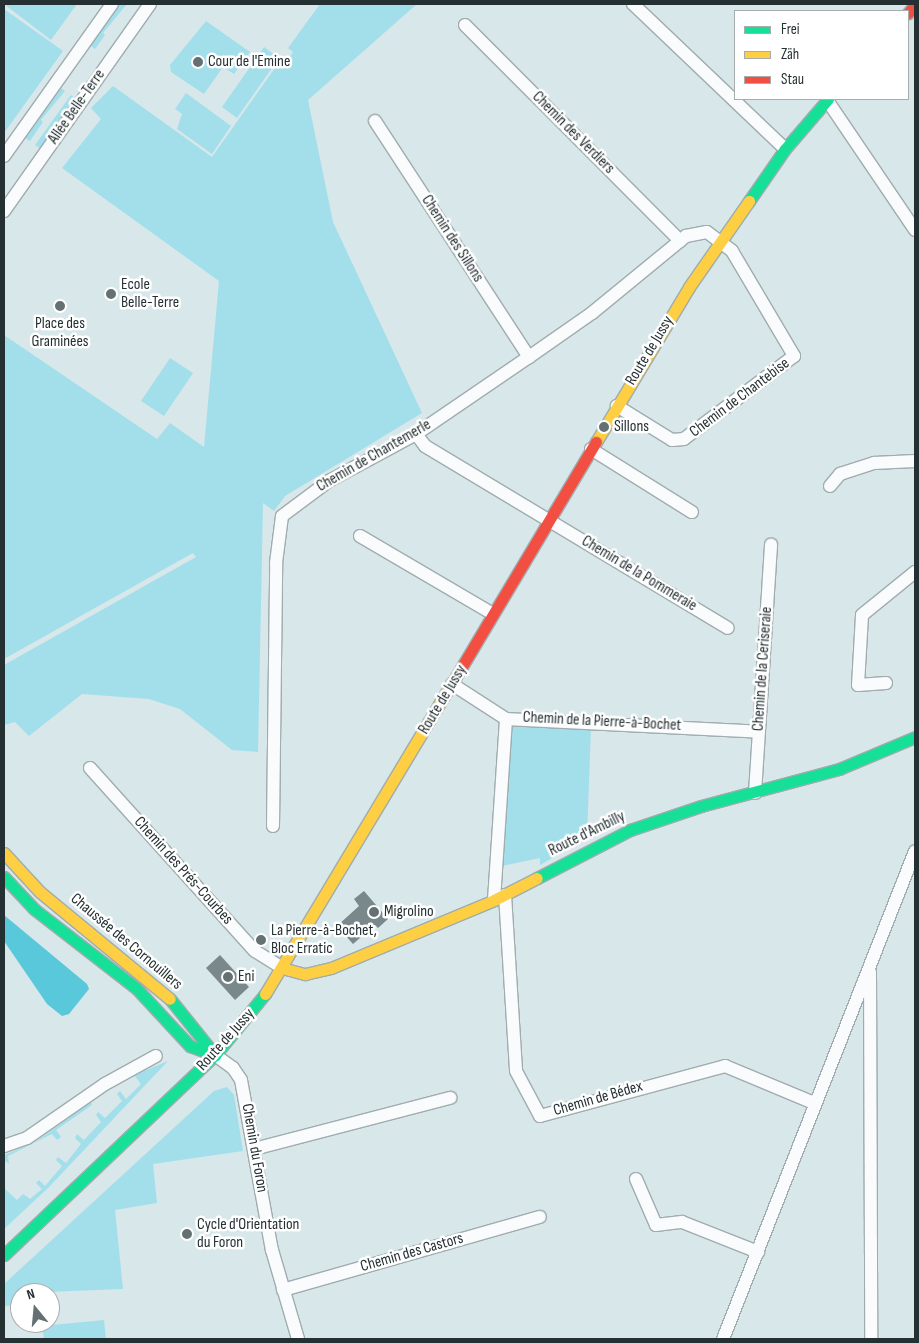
<!DOCTYPE html>
<meta charset="utf-8">
<style>
body{margin:0}
#map{position:relative;width:919px;height:1343px;overflow:hidden;background:#d8e7ea;font-family:"Sofia Sans Condensed",sans-serif}
div>[style]{position:absolute}
[style*='--x']{left:calc(var(--x)*1px);top:calc(var(--y)*1px);width:calc(var(--w)*1px);rotate:calc(var(--a)*1deg)}
.green>*{inset:0;background:#a2dfeb}
.water>*{inset:0;background:#59c8da}
.building>*{inset:0;background:#79888b}
.roads{filter:drop-shadow(1px 0 #a0acae) drop-shadow(-1px 0 #a0acae) drop-shadow(0 1px #a0acae) drop-shadow(0 -1px #a0acae)}
.street>*{height:12px;margin:-6px;padding:0 6px;transform-origin:6px;border-radius:6px;background:#f9fbfc}
.fast>*{height:11px;margin:-5.5px;padding:0 5.5px;transform-origin:5.5px;border-radius:5.5px;background:#16e098}
.slow>*{height:11px;margin:-5.5px;padding:0 5.5px;transform-origin:5.5px;border-radius:5.5px;background:#ffcf43}
.jam>*{height:11px;margin:-5.5px;padding:0 5.5px;transform-origin:5.5px;border-radius:5.5px;background:#f24e42}
.dots>*{width:14px;height:14px;translate:-50% -50%;box-sizing:border-box;border:2px solid #fff;border-radius:50%}
span{translate:-50% -50%;white-space:nowrap;text-align:center;line-height:1.15;-webkit-text-stroke:5px #fff;paint-order:stroke}
.poi-label{font-size:16px;color:#253032}
.left{translate:0 -50%;text-align:left}
.street-label{font-size:16px;color:#253032}
.frame{position:absolute;inset:0;border:5px solid #253032;pointer-events:none}
.legend{position:absolute;left:734px;top:10px;width:175px;height:90px;box-sizing:border-box;background:#fff;border:1px solid #a8acad;margin:0;padding:6px 9px;list-style:none;font-size:15px;color:#253032}
.legend li{display:flex;align-items:center;gap:10px;height:25px}
.legend b{width:25px;border:1px solid #a8acad}
.north{position:absolute;left:10px;top:1283px;width:50px;height:50px;box-sizing:border-box;background:#fff;border:1px solid #a8acad;border-radius:50%;rotate:343deg;font-size:14px;font-weight:700;line-height:20px;text-align:center;color:#253032}
.north::after{content:'';display:block;margin:auto;width:18px;height:22px;background:#647072;clip-path:polygon(50% 0,100% 100%,50% 72%,0 100%)}
</style>
<div id="map">
<div class="green">
<i style="clip-path:polygon(4px 4px,77px 4px,51px 40px)"></i>
<i style="clip-path:polygon(117px 4px,127px 4px,103px 33px,105px 35px,95px 49px,88px 44px)"></i>
<i style="clip-path:polygon(320px 4px,417px 4px,308px 100px,333px 222px,422px 413px,285px 496px,274px 511px,263px 503px,258px 752px,232px 750px,180px 709px,149px 699px,82px 694px,29px 736px,15px 722px,4px 725px,4px 665px,196px 557px,193px 553px,4px 659px,4px 335px,157px 439px,170px 423px,204px 447px,219px 281px,62px 168px,101px 119px,91px 108px,113px 86px,212px 157px,282px 58px,286px 64px,293px 52px,288px 48px)"></i>
<i style="clip-path:polygon(4px 9px,63px 51px,4px 133px)"></i>
<i style="clip-path:polygon(206px 21px,250px 52px,234px 74px,223px 67px,204px 94px,171px 72px,170px 65px)"></i>
<i style="clip-path:polygon(264px 47px,279px 58px,237px 118px,222px 107px)"></i>
<i style="clip-path:polygon(59px 87px,65px 91px,41px 120px,43px 122px,30px 141px,23px 137px)"></i>
<i style="clip-path:polygon(186px 93px,231px 126px,212px 154px,177px 129px,182px 114px,175px 109px)"></i>
<i style="clip-path:polygon(71px 95px,78px 100px,42px 150px,35px 145px)"></i>
<i style="clip-path:polygon(170px 358px,193px 373px,164px 416px,141px 401px)"></i>
<i style="clip-path:polygon(509px 723px,591px 727px,587px 838px,540px 865px,540px 858px,502px 866px)"></i>
<i style="clip-path:polygon(168px 1061px,49px 1187px,4px 1229px,4px 1188px,17px 1200px,23px 1194px,30px 1199px,42px 1189px,36px 1183px,39px 1180px,45px 1186px,62px 1166px,56px 1160px,58px 1157px,66px 1163px,81px 1144px,75px 1138px,77px 1134px,84px 1140px,101px 1122px,96px 1115px,98px 1112px,105px 1118px,122px 1101px,117px 1094px,120px 1091px,126px 1099px,141px 1084px,134px 1075px)"></i>
<i style="clip-path:polygon(227px 1087px,234px 1095px,243px 1151px,153px 1164px,157px 1203px,115px 1210px,123px 1289px,20px 1293px,20px 1305px,4px 1306px,4px 1284px,214px 1091px)"></i>
<i style="clip-path:polygon(91px 1102px,92px 1105px,56px 1130px,61px 1137px,57px 1140px,52px 1134px,8px 1156px,9px 1164px,4px 1160px,4px 1155px,34px 1143px)"></i>
<i style="clip-path:polygon(104px 1320px,106px 1339px,44px 1339px,42px 1326px)"></i>
</div>
<div class="water">
<i style="clip-path:polygon(4px 915px,87px 984px,89px 989px,69px 1014px,62px 1016px,47px 1004px,4px 941px)"></i>
</div>
<div class="building">
<i style="clip-path:polygon(364px 891px,388px 919px,378px 928px,375px 925px,353px 944px,337px 926px,359px 906px,354px 899px)"></i>
<i style="clip-path:polygon(220px 955px,249px 987px,235px 1000px,206px 968px)"></i>
</div>
<div class="roads">
<div class="street">
<i style="--x:633;--y:4;--w:210;--a:43.6"></i>
<i style="--x:465;--y:25;--w:305;--a:45.1"></i>
<i style="--x:827;--y:100;--w:157;--a:55.9"></i>
<i style="--x:375;--y:121;--w:282;--a:56.9"></i>
<i style="--x:4;--y:156;--w:186;--a:-54.6"></i>
<i style="--x:4;--y:211;--w:253;--a:-54.8"></i>
<i style="--x:416;--y:434;--w:15;--a:53"></i>
<i style="--x:425;--y:446;--w:353;--a:31"></i>
<i style="--x:591;--y:449;--w:119;--a:32"></i>
<i style="--x:830;--y:486;--w:16;--a:-50"></i>
<i style="--x:840;--y:474;--w:36;--a:-18"></i>
<i style="--x:874;--y:463;--w:41;--a:-2.8"></i>
<i style="--x:360;--y:536;--w:154;--a:30.4"></i>
<i style="--x:886;--y:683;--w:28;--a:176"></i>
<i style="--x:858;--y:685;--w:70;--a:-86.7"></i>
<i style="--x:862;--y:615;--w:68;--a:-39.1"></i>
<i style="--x:452;--y:684;--w:64;--a:32.9"></i>
<i style="--x:90;--y:768;--w:246;--a:48"></i>
<i style="--x:255;--y:951;--w:32;--a:32"></i>
<i style="--x:755;--y:793;--w:249;--a:-86.3"></i>
<i style="--x:273;--y:826;--w:263;--a:-89.3"></i>
<i style="--x:276;--y:563;--w:47;--a:-82.7"></i>
<i style="--x:282;--y:516;--w:59;--a:-36.7"></i>
<i style="--x:329;--y:481;--w:99;--a:-28.4"></i>
<i style="--x:416;--y:434;--w:137;--a:-34.3"></i>
<i style="--x:529;--y:357;--w:77;--a:-34.9"></i>
<i style="--x:592;--y:313;--w:122;--a:-39.3"></i>
<i style="--x:686;--y:236;--w:21;--a:-11"></i>
<i style="--x:707;--y:232;--w:31;--a:37"></i>
<i style="--x:732;--y:251;--w:122;--a:59.4"></i>
<i style="--x:794;--y:356;--w:138;--a:143"></i>
<i style="--x:684;--y:439;--w:12;--a:175"></i>
<i style="--x:672;--y:440;--w:65;--a:-148.3"></i>
<i style="--x:505;--y:895;--w:176;--a:86.4"></i>
<i style="--x:516;--y:1071;--w:51;--a:61.9"></i>
<i style="--x:540;--y:1116;--w:192;--a:-15.1"></i>
<i style="--x:725;--y:1066;--w:96;--a:22.6"></i>
<i style="--x:494;--y:900;--w:181;--a:-86.2"></i>
<i style="--x:506;--y:719;--w:253;--a:2.9"></i>
<i style="--x:870;--y:972;--w:367;--a:89.8"></i>
<i style="--x:215;--y:1055;--w:22;--a:36"></i>
<i style="--x:233;--y:1068;--w:14;--a:56"></i>
<i style="--x:241;--y:1080;--w:173;--a:79.7"></i>
<i style="--x:272;--y:1250;--w:93;--a:73.7"></i>
<i style="--x:4;--y:1146;--w:24;--a:-19"></i>
<i style="--x:27;--y:1138;--w:95;--a:-34.7"></i>
<i style="--x:105;--y:1084;--w:58;--a:-28.8"></i>
<i style="--x:254;--y:1149;--w:203;--a:-14.6"></i>
<i style="--x:636;--y:1179;--w:50;--a:66.5"></i>
<i style="--x:656;--y:1225;--w:26;--a:-7"></i>
<i style="--x:682;--y:1222;--w:82;--a:21.5"></i>
<i style="--x:283;--y:1290;--w:267;--a:-15.9"></i>
<i style="--x:723;--y:1339;--w:524;--a:-68.52"></i>
</div>
<div class="fast">
<i style="--x:749;--y:201;--w:63;--a:-55.3"></i>
<i style="--x:785;--y:149;--w:66;--a:-49.3"></i>
<i style="--x:4;--y:877;--w:44;--a:46.8"></i>
<i style="--x:34;--y:909;--w:130;--a:37.8"></i>
<i style="--x:137;--y:989;--w:78;--a:47.1"></i>
<i style="--x:190;--y:1046;--w:27;--a:20"></i>
<i style="--x:537;--y:878;--w:105;--a:-27.3"></i>
<i style="--x:630;--y:830;--w:75;--a:-18.7"></i>
<i style="--x:701;--y:806;--w:143;--a:-15"></i>
<i style="--x:839;--y:769;--w:82;--a:-22.8"></i>
<i style="--x:170;--y:999;--w:72;--a:51.2"></i>
<i style="--x:4;--y:1255;--w:291;--a:-43.5"></i>
<i style="--x:215;--y:1055;--w:79;--a:-50.7"></i>
</div>
<div class="slow">
<i style="--x:596;--y:442;--w:181;--a:-59"></i>
<i style="--x:689;--y:287;--w:105;--a:-55.1"></i>
<i style="--x:4;--y:853;--w:53;--a:47.3"></i>
<i style="--x:40;--y:892;--w:168;--a:39.5"></i>
<i style="--x:282;--y:968;--w:24;--a:15"></i>
<i style="--x:305;--y:974;--w:27;--a:-13"></i>
<i style="--x:331;--y:968;--w:177;--a:-22.6"></i>
<i style="--x:494;--y:900;--w:48;--a:-27.1"></i>
<i style="--x:265;--y:994;--w:355;--a:-59"></i>
</div>
<div class="jam">
<i style="--x:908;--y:13;--w:11;--a:-49"></i>
<i style="--x:448;--y:690;--w:289;--a:-59.2"></i>
</div>
</div>
<div class="dots">
<i style="left:198px;top:62px;background:#647072"></i>
<i style="left:111px;top:294px;background:#647072"></i>
<i style="left:60px;top:306px;background:#647072"></i>
<i style="left:604px;top:427px;background:#647072"></i>
<i style="left:374px;top:912px;background:#647072"></i>
<i style="left:261px;top:940px;background:#647072"></i>
<i style="left:228px;top:977px;background:#647072"></i>
<i style="left:187px;top:1234px;background:#647072"></i>
</div>
<div class="poi-label">
<span class="left" style="left:208px;top:62px">Cour de l'Emine</span>
<span class="left" style="left:121px;top:294px">Ecole<br>Belle-Terre</span>
<span style="left:60px;top:333px">Place des<br>Graminées</span>
<span class="left" style="left:614px;top:427px">Sillons</span>
<span class="left" style="left:384px;top:912px">Migrolino</span>
<span class="left" style="left:271px;top:940px">La Pierre-à-Bochet,<br>Bloc Erratic</span>
<span class="left" style="left:238px;top:977px">Eni</span>
<span class="left" style="left:197px;top:1234px">Cycle d'Orientation<br>du Foron</span>
</div>
<div class="street-label">
<span style="left:77px;top:107px;rotate:-55deg">Allée Belle-Terre</span>
<span style="left:573px;top:133px;rotate:45deg">Chemin des Verdiers</span>
<span style="left:452px;top:239px;rotate:57deg">Chemin des Sillons</span>
<span style="left:650px;top:351px;rotate:-59deg">Route de Jussy</span>
<span style="left:740px;top:398px;rotate:-37deg">Chemin de Chantebise</span>
<span style="left:374px;top:456px;rotate:-30deg">Chemin de Chantemerle</span>
<span style="left:639px;top:574px;rotate:31deg">Chemin de la Pommeraie</span>
<span style="left:763px;top:669px;rotate:-86deg">Chemin de la Ceriseraie</span>
<span style="left:443px;top:700px;rotate:-59deg">Route de Jussy</span>
<span style="left:602px;top:722px;rotate:3deg">Chemin de la Pierre-à-Bochet</span>
<span style="left:587px;top:834px;rotate:-26deg">Route d'Ambilly</span>
<span style="left:183px;top:871px;rotate:48deg">Chemin des Prés-Courbes</span>
<span style="left:126px;top:942px;rotate:40deg">Chaussée des Cornouillers</span>
<span style="left:226px;top:1040px;rotate:-48deg">Route de Jussy</span>
<span style="left:598px;top:1099px;rotate:-16deg">Chemin de Bédex</span>
<span style="left:254px;top:1148px;rotate:80deg">Chemin du Foron</span>
<span style="left:412px;top:1253px;rotate:-16deg">Chemin des Castors</span>
</div>
<div class="frame"></div>
<ul class="legend">
<li><b style="height:6px;background:#16e098"></b>Frei</li>
<li><b style="height:6px;background:#ffcf43"></b>Zäh</li>
<li><b style="height:6px;background:#f24e42"></b>Stau</li>
</ul>
<div class="north">N</div>
</div>
